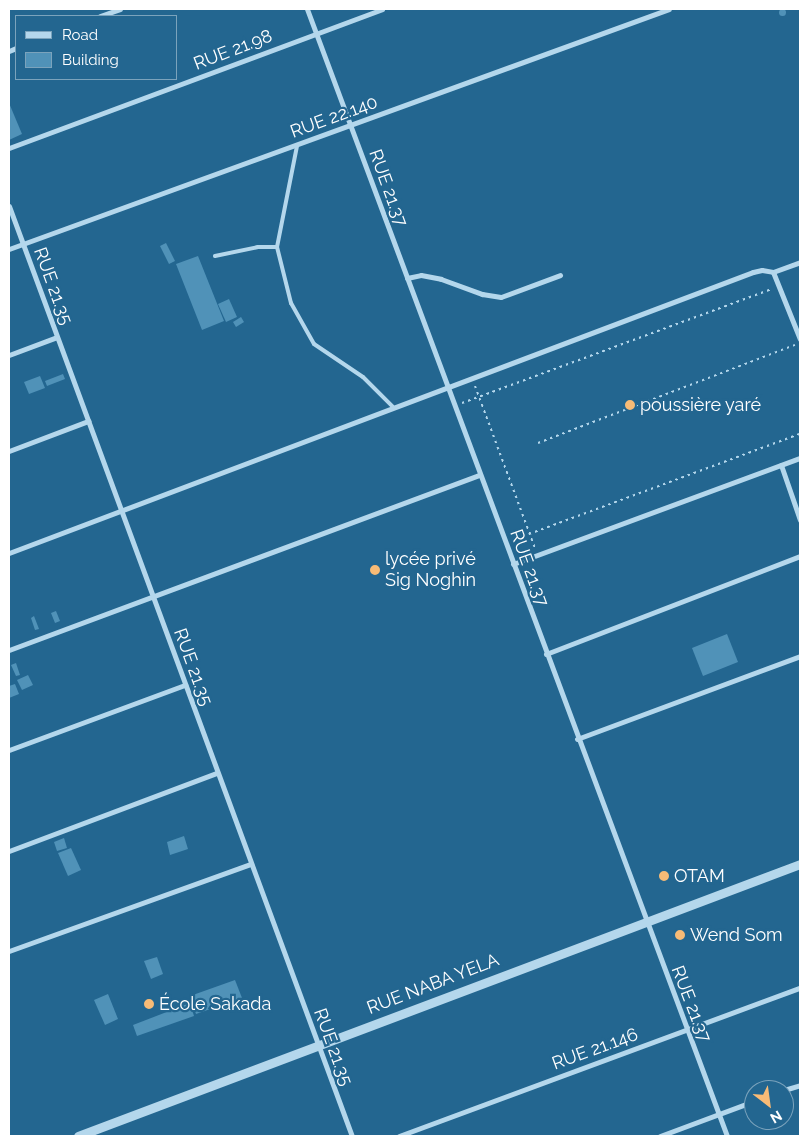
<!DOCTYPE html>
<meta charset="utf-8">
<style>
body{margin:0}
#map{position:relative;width:809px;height:1145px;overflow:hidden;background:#236690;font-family:Raleway,sans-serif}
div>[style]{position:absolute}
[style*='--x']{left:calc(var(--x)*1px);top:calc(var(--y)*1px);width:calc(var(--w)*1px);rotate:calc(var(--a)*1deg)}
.building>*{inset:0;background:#5092b8}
.round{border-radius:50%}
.path>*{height:2px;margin-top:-1px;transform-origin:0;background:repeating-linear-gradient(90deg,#b4d7ec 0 2.5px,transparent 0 6.5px)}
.service>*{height:4px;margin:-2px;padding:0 2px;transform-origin:2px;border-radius:2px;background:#b4d7ec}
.minor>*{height:5px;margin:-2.5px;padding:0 2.5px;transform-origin:2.5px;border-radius:2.5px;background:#b4d7ec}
.tertiary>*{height:9px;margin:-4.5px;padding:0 4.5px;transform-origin:4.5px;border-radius:4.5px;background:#b4d7ec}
.dots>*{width:14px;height:14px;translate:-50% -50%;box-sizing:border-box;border:2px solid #236690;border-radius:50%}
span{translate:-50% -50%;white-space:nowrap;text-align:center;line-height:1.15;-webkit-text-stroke:4.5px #236690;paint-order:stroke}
.street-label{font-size:18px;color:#fff}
.poi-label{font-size:18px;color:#fff}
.left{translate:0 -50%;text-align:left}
.frame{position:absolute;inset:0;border:10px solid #fff;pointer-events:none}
.legend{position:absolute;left:15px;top:15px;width:162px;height:65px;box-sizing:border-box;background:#236690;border:1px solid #7ba3bc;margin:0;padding:6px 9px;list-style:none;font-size:15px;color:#fff}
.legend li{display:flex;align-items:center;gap:10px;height:25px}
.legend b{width:25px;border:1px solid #7ba3bc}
.north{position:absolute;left:744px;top:1080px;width:50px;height:50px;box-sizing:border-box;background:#236690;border:1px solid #7ba3bc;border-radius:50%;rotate:150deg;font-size:14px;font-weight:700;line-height:20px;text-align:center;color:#fff}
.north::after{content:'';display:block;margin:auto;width:18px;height:22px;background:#f8bb76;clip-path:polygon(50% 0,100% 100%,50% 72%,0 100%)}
</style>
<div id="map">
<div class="building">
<i class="round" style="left:778.5px;top:8.5px;width:7px;height:7px"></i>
<i style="clip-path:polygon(9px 103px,22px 134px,9px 140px)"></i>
<i style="clip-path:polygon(166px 243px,175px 261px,169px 264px,160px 246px)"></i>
<i style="clip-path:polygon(198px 256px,224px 321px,202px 330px,176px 264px)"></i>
<i style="clip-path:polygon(229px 299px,237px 317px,226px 322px,218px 304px)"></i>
<i style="clip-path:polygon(241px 317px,244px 322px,236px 327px,233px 322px)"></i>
<i style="clip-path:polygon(63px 374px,65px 379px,47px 386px,45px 381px)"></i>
<i style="clip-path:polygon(40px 376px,45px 388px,29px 394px,24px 382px)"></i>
<i style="clip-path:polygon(56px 611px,60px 621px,55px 623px,51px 613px)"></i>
<i style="clip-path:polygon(34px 616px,39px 629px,35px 630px,31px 618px)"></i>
<i style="clip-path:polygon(727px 634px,738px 662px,703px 676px,692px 648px)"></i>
<i style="clip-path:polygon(16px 663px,20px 675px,16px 676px,11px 665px)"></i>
<i style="clip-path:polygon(28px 675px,33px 685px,22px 690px,17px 680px)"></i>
<i style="clip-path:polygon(15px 684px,19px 694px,9px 698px,9px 686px)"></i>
<i style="clip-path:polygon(184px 836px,188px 849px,170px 855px,167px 842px)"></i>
<i style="clip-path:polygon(64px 838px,67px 848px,57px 851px,54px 842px)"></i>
<i style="clip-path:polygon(71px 848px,81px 870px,68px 876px,58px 853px)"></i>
<i style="clip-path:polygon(157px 957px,163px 974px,151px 979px,144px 961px)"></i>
<i style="clip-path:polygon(235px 980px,242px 998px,196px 1014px,190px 996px)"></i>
<i style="clip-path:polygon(108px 994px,118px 1019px,105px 1025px,94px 1000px)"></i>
<i style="clip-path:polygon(190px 1003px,194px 1016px,137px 1036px,133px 1025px)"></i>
</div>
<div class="path">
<i style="--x:475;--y:386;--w:173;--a:69.7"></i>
<i style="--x:462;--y:403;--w:330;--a:-20.2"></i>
<i style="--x:538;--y:443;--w:275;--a:-20.9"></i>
<i style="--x:529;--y:534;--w:289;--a:-20.3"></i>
</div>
<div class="service">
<i style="--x:297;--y:146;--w:103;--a:101.2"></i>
<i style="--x:277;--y:247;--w:58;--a:76"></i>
<i style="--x:291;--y:303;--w:47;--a:60.7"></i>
<i style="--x:314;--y:344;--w:59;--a:34"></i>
<i style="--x:363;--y:377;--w:42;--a:45"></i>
<i style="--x:215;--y:256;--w:44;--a:-11.8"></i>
<i style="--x:258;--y:247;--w:19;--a:0"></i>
</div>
<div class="minor">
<i style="--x:307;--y:9;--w:1203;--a:69.56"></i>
<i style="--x:100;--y:16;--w:21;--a:-19"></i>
<i style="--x:9;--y:51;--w:8;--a:-23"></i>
<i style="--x:9;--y:148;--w:398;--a:-20.4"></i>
<i style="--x:9;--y:206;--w:991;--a:69.76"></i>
<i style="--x:9;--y:249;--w:702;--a:-19.98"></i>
<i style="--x:773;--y:272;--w:72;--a:68.1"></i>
<i style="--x:407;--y:278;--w:14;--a:-12"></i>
<i style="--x:421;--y:275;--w:20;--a:11"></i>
<i style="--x:441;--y:279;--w:44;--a:20.1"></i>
<i style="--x:482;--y:294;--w:19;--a:9"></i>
<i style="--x:501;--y:297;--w:63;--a:-20.4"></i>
<i style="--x:9;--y:355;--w:51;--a:-20.6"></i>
<i style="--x:9;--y:451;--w:85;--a:-20.8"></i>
<i style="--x:781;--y:465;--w:58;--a:70.9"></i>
<i style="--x:9;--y:553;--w:795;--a:-20.69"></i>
<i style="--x:753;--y:272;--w:9;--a:-13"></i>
<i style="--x:762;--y:270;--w:11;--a:10"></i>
<i style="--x:773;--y:272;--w:29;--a:-20"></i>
<i style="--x:513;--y:564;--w:306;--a:-20.3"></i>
<i style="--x:9;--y:650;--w:502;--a:-20.42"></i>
<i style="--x:546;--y:654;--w:272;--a:-21.1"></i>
<i style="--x:577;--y:739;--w:238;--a:-20.4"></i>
<i style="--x:9;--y:750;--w:188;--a:-20.3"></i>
<i style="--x:9;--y:851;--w:222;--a:-20.6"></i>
<i style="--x:9;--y:951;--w:257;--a:-19.8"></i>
<i style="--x:784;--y:1090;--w:17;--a:-17"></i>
<i style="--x:399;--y:1136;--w:427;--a:-20.3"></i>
<i style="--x:660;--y:1136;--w:100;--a:-20.4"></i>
</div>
<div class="tertiary">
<i style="--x:78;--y:1136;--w:772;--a:-20.64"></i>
</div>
<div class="dots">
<i style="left:630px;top:405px;background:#f8bb76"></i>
<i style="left:375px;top:570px;background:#f8bb76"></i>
<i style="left:664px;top:876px;background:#f8bb76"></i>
<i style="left:680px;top:935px;background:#f8bb76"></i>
<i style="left:149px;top:1004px;background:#f8bb76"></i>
</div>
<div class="street-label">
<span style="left:233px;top:50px;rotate:-21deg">RUE 21.98</span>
<span style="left:334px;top:117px;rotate:-20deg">RUE 22.140</span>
<span style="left:388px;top:188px;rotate:70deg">RUE 21.37</span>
<span style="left:53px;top:286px;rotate:70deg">RUE 21.35</span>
<span style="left:529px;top:568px;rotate:70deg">RUE 21.37</span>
<span style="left:193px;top:667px;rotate:70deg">RUE 21.35</span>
<span style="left:433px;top:984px;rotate:-21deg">RUE NABA YELA</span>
<span style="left:691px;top:1004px;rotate:69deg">RUE 21.37</span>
<span style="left:333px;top:1047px;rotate:70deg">RUE 21.35</span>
<span style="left:595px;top:1049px;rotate:-20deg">RUE 21.146</span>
</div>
<div class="poi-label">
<span class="left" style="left:640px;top:405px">poussière yaré</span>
<span class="left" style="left:385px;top:570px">lycée privé<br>Sig Noghin</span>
<span class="left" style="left:674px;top:876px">OTAM</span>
<span class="left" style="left:690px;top:935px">Wend Som</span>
<span class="left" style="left:159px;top:1004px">École Sakada</span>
</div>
<div class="frame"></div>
<ul class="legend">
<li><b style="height:6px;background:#b4d7ec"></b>Road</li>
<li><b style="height:14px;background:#5092b8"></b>Building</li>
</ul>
<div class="north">N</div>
</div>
